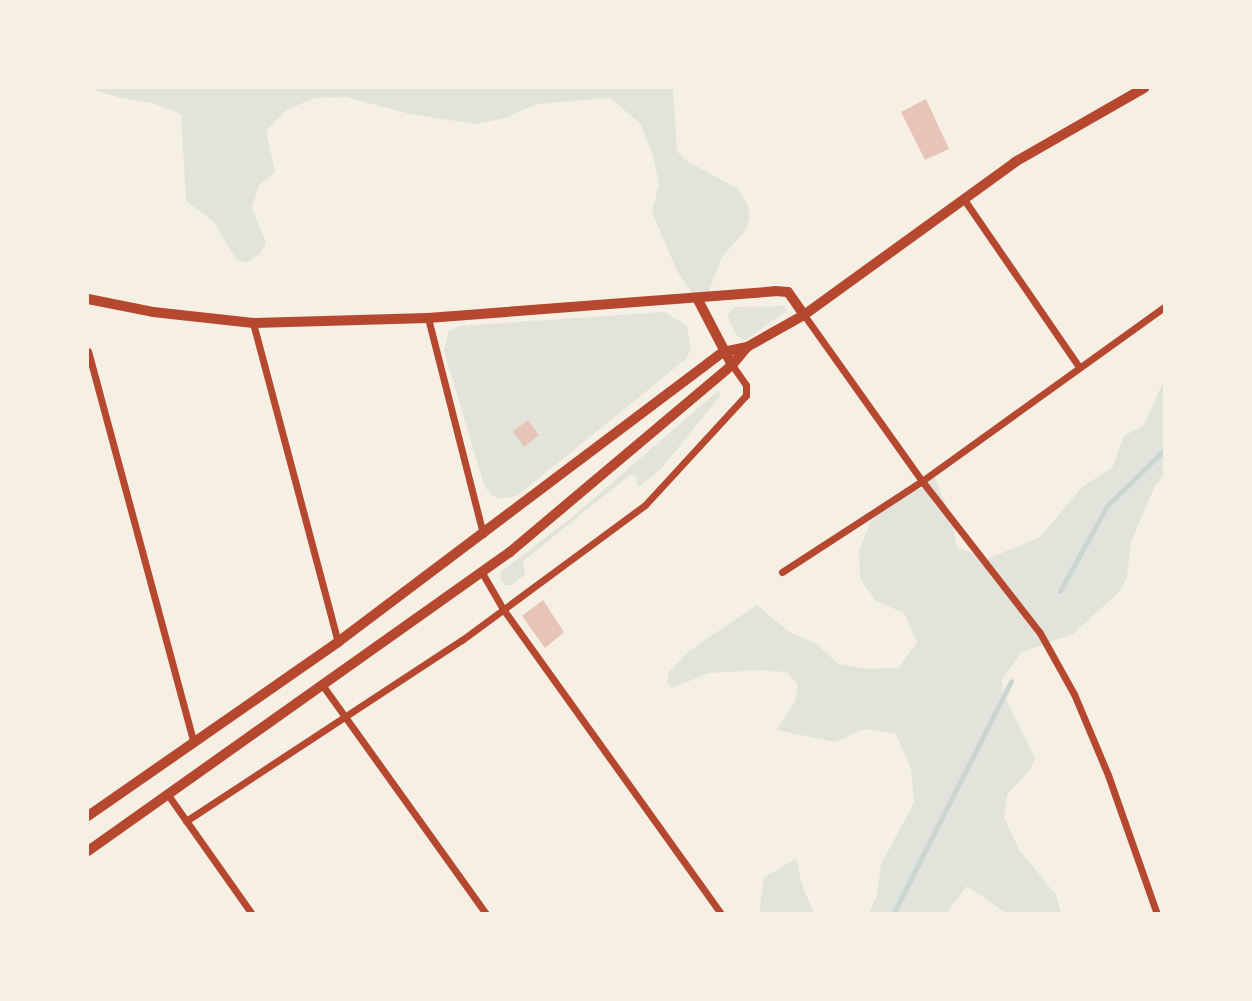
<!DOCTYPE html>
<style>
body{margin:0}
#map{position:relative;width:1252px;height:1001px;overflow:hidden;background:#f6efe4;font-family:Commissioner,sans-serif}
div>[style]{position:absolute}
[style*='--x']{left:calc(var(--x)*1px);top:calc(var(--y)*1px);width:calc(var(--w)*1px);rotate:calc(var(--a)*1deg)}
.green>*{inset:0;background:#e2e4dc}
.stream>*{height:5px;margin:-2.5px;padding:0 2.5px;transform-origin:2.5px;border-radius:2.5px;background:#c9d6d2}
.building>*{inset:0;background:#e6c5b7}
.minor>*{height:7px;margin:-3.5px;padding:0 3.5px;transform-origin:3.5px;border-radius:3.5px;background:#b5482f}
.tertiary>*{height:10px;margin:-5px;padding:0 5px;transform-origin:5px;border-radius:5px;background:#b5482f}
.secondary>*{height:10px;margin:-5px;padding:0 5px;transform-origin:5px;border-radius:5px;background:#b5482f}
span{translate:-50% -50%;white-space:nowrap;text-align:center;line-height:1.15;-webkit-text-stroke:5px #f6efe4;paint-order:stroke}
.frame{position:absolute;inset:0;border:89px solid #f6efe4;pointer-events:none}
</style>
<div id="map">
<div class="green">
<i style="clip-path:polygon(88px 88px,673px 88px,677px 151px,685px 160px,738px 189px,748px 205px,750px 218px,746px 230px,722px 257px,708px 294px,699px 302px,677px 271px,652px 212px,659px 184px,653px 155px,640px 123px,610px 98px,537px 104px,505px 118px,476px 124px,410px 114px,346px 97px,315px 98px,288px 109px,266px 131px,275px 172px,259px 185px,252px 208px,266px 243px,260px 254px,246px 263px,236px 259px,213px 221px,186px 201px,181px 114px,152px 103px,121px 98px)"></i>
<i style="clip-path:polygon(785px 306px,787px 311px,745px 340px,737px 336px,727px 316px,735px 307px)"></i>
<i style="clip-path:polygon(665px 312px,687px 326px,691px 349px,686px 359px,517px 496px,500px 499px,491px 495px,484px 485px,444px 351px,448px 332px,459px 326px)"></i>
<i style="clip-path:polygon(1164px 380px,1164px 475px,1155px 486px,1131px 542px,1127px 577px,1120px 591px,1073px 634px,1022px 652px,1002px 679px,1003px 693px,1035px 758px,1030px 770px,1007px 795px,1004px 818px,1020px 851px,1056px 895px,1061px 913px,1006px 913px,967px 886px,947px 913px,869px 913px,877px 895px,881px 864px,914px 803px,911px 769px,896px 734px,865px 729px,835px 742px,776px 730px,795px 701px,798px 685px,787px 672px,760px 670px,709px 673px,672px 688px,667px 683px,669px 672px,689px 651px,757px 605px,789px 632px,817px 644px,838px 664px,869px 669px,898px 668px,917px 643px,904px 613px,876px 601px,860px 579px,859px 550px,871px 521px,892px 501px,922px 488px,934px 476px,951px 518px,957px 547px,987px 559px,1040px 537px,1082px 487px,1112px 468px,1124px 436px,1144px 425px)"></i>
<i style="clip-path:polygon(718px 391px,721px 395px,660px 470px,637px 488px,637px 477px,630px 475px,523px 561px,525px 575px,511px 585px,505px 585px,500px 580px,501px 572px,571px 518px)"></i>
<i style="clip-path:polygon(796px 858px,802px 885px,814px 913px,759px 913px,764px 878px)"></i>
</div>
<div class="stream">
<i style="--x:1060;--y:591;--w:97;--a:-61.1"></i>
<i style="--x:1107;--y:506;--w:80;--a:-44.5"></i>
<i style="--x:893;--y:914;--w:261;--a:-63.1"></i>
</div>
<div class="building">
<i style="clip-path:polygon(926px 99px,949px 149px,925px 160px,901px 112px)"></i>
<i style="clip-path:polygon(528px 420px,539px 435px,524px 447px,513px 431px)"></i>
<i style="clip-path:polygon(543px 600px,564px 632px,545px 648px,522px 616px)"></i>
</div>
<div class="minor">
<i style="--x:963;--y:198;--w:205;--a:55.5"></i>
<i style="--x:804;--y:315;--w:204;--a:54.6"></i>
<i style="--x:922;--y:481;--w:192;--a:52.2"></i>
<i style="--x:1040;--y:633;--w:70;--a:60.9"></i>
<i style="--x:1074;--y:694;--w:88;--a:67.2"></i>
<i style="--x:1108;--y:775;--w:147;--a:70.6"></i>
<i style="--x:428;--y:318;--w:223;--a:75.7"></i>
<i style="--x:253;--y:323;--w:330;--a:75.1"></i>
<i style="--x:88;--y:351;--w:406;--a:74.9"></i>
<i style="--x:481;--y:571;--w:44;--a:59.9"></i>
<i style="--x:503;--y:609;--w:375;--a:54.4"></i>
<i style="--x:782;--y:572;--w:167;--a:-33"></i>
<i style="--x:922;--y:481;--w:298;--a:-35.7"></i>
<i style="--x:323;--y:686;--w:280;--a:54.4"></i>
<i style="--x:168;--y:795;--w:146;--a:54.8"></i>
<i style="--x:186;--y:821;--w:330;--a:-33.3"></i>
<i style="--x:462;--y:640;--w:227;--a:-36.4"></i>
<i style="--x:645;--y:505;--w:149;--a:-47.4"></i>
<i style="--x:746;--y:395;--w:10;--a:-90"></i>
<i style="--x:746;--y:385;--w:24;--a:-125"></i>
</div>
<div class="tertiary">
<i style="--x:88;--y:299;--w:66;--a:11.3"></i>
<i style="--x:153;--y:312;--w:101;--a:6.3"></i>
<i style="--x:253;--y:323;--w:175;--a:-1.6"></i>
<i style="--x:428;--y:318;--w:348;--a:-4.4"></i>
<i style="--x:775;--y:291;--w:13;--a:4"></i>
<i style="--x:788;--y:292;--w:28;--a:55"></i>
<i style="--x:698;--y:300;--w:73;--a:62.4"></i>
</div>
<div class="secondary">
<i style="--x:88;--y:816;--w:305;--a:-34.8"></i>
<i style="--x:338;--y:642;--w:482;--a:-37"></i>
<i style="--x:723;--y:352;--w:25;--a:-12"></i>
<i style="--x:747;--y:347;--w:65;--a:-29.3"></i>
<i style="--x:804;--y:315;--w:261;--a:-35.9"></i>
<i style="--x:1015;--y:162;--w:149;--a:-29.8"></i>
<i style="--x:88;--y:851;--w:517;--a:-35.32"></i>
<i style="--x:510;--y:552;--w:290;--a:-40.1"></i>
<i style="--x:732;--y:365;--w:23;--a:-50"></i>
</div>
<div class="frame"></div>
</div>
